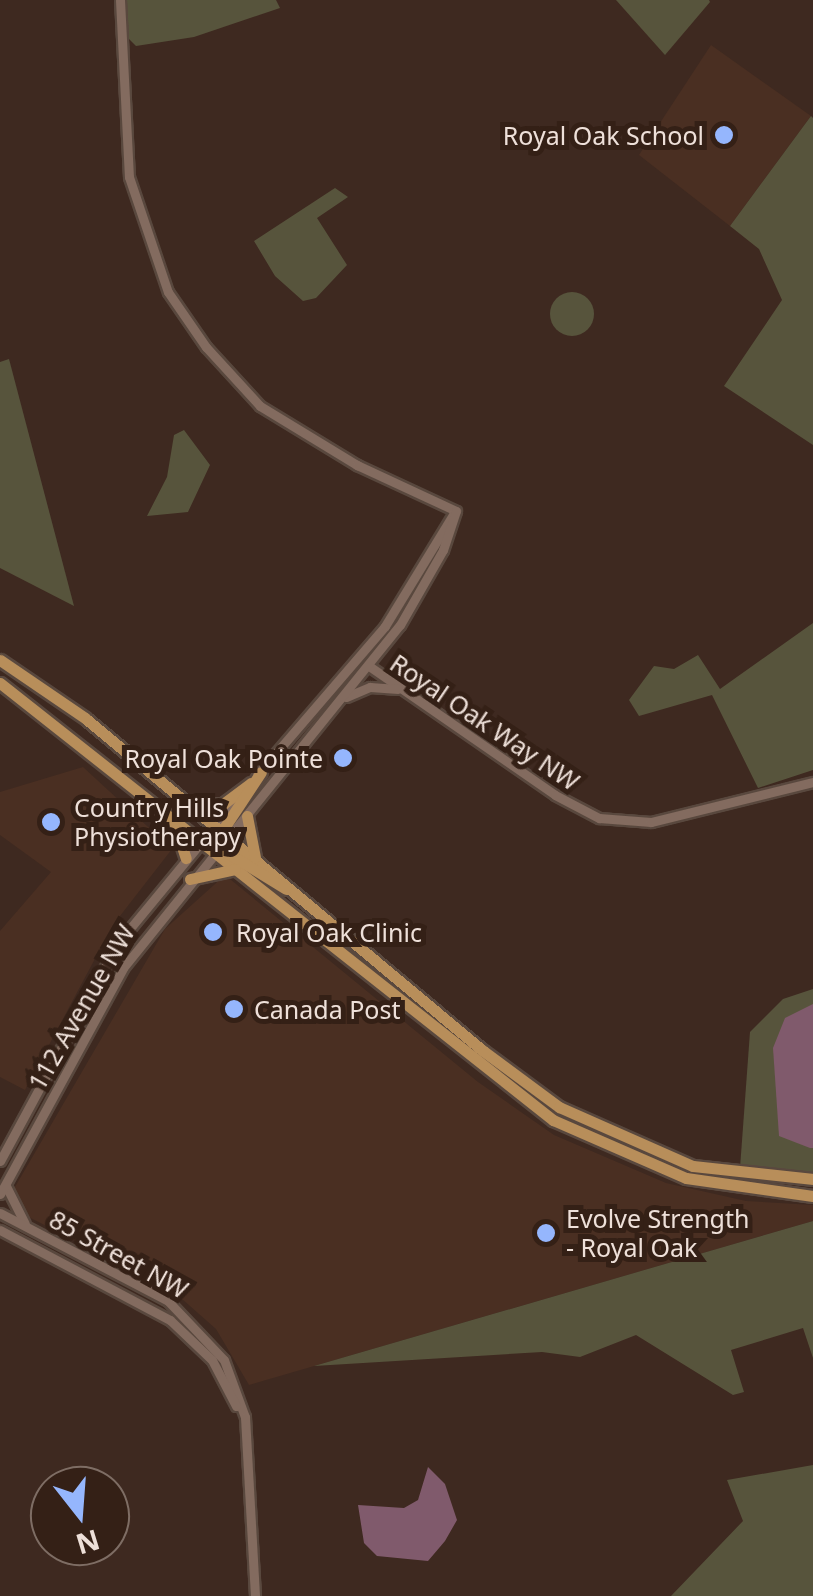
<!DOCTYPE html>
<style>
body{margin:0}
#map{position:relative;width:813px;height:1596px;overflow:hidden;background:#3e2920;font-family:"Noto Sans",sans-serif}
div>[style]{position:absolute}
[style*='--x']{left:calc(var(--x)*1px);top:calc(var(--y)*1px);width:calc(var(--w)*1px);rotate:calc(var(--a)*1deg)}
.built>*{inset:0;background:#4a2f22}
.green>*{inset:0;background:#57543c}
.round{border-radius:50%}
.water>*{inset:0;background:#805a6c}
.roads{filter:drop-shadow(2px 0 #59483e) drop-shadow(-2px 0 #59483e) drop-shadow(0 2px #59483e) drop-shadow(0 -2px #59483e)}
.minor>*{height:9px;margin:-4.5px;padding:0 4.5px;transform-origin:4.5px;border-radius:4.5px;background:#836b5f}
.major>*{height:11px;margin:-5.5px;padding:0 5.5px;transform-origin:5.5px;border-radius:5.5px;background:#b88e5a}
.dots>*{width:28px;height:28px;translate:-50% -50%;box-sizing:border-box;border:5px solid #342016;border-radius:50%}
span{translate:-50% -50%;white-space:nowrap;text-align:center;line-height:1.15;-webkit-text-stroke:10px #342016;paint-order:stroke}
.poi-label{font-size:25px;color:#eee0d9}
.right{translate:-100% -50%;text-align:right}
.left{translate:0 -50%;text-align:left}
.street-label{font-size:25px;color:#eee0d9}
.north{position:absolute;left:30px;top:1466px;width:100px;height:100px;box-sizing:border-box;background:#342016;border:2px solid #7e6d64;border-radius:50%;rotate:163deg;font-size:28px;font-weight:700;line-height:40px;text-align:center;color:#eee0d9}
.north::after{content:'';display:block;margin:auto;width:35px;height:45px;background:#95b6fd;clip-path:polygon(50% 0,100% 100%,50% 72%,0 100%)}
</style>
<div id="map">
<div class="built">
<i style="clip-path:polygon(711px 45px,811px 116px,730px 226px,639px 155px)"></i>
<i style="clip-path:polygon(83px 767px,172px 849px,113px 925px,25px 1090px,0 1077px,0 931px,51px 872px,0 835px,0 792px)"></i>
<i style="clip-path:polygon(225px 875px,478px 1082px,554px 1135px,666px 1183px,746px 1201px,813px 1205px,813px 1221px,249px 1385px,216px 1329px,173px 1291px,21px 1213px,12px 1192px,165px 929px)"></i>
</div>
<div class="green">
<i style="clip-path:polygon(125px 0,276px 0,280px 8px,194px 37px,136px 46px,126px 36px)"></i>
<i style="clip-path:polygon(616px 0,709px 0,710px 2px,665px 55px)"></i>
<i style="clip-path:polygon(811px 116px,813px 118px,813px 445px,724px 386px,782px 300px,759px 249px,730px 226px)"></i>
<i style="clip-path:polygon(335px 188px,348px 197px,317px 218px,347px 265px,316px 298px,303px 301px,275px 276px,254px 241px)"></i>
<i class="round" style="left:550px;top:292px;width:44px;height:44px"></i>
<i style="clip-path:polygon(9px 359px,74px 606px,0 568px,0 362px)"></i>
<i style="clip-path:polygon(184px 430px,210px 465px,188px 512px,147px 516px,167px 477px,174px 435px)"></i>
<i style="clip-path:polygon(813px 623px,813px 770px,758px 788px,712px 695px,639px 716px,629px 700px,654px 666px,674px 669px,698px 655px,720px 689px)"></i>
<i style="clip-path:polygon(813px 989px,813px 1173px,740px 1168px,750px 1032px,783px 999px)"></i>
<i style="clip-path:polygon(813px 1221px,813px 1358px,803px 1328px,731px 1350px,744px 1392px,733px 1395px,636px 1335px,580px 1357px,542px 1352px,314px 1366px)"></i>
<i style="clip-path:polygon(813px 1465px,813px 1596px,671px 1596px,743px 1521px,727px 1480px)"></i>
</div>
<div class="water">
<i style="clip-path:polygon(813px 1004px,813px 1148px,810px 1148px,779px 1136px,773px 1048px,785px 1018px)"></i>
<i style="clip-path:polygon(428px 1467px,445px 1484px,457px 1520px,445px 1541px,428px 1561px,377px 1556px,364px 1543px,358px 1505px,404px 1508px,418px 1500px)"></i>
</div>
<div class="roads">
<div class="minor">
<i style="--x:120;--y:0;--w:177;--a:87.1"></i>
<i style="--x:129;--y:177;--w:121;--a:71.3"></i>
<i style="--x:168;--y:292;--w:67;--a:55.4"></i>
<i style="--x:206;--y:347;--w:80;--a:47.5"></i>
<i style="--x:260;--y:406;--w:114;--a:31.3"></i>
<i style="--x:357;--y:465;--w:109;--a:24.9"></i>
<i style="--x:369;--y:666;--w:226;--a:34.7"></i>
<i style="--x:555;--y:795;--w:50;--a:27.6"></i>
<i style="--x:599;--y:818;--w:52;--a:4.4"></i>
<i style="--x:651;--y:822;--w:167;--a:-13.9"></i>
<i style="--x:346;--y:697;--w:26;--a:-23"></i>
<i style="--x:370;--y:687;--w:28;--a:4"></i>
<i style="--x:257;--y:775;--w:196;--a:-49.3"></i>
<i style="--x:385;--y:626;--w:132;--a:-58.6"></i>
<i style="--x:0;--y:1161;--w:248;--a:-61.6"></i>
<i style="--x:118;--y:943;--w:192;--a:-50.5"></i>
<i style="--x:6;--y:1186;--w:42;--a:63.4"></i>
<i style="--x:0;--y:1194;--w:257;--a:-61.4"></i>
<i style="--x:123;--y:968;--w:441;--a:-51.1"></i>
<i style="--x:400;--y:625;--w:86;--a:-60.2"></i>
<i style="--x:443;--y:550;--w:41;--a:-71.6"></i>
<i style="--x:0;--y:1213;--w:190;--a:27.6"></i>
<i style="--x:168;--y:1301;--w:81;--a:46.5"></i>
<i style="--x:224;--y:1360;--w:61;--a:69.8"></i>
<i style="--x:245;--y:1417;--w:179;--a:86.8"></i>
<i style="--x:0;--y:1230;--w:192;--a:27.9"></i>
<i style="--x:170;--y:1320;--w:58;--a:43.6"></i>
<i style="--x:212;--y:1360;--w:52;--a:62.4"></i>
</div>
<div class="major">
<i style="--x:0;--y:660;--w:103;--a:34.3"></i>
<i style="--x:85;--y:718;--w:518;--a:39.9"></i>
<i style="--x:482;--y:1050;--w:96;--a:36.5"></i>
<i style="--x:559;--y:1107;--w:146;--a:23.8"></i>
<i style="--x:693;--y:1166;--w:121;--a:6.2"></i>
<i style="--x:0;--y:683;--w:705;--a:38.32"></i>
<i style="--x:553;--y:1120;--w:145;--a:23.6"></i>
<i style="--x:686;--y:1178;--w:128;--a:8.1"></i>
<i style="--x:193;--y:804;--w:30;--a:0"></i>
<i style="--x:223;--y:804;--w:35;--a:-37"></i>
<i style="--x:247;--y:816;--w:42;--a:79"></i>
<i style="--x:174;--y:822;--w:38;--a:72"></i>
<i style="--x:220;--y:834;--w:74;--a:-56.5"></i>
<i style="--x:205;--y:839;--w:95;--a:31.7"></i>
<i style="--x:190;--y:879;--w:46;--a:-12.5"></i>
</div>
</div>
<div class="dots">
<i style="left:724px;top:135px;background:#95b6fd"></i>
<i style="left:343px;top:758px;background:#95b6fd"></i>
<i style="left:51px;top:822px;background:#95b6fd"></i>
<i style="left:213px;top:932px;background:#95b6fd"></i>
<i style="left:234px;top:1009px;background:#95b6fd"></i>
<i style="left:546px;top:1233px;background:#95b6fd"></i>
</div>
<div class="poi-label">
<span class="right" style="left:704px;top:135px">Royal Oak School</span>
<span class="right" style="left:323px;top:758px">Royal Oak Pointe</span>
<span class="left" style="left:74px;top:822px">Country Hills<br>Physiotherapy</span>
<span class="left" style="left:236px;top:932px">Royal Oak Clinic</span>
<span class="left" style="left:254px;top:1009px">Canada Post</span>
<span class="left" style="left:566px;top:1233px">Evolve Strength<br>- Royal Oak</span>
</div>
<div class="street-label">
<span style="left:485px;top:722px;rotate:34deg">Royal Oak Way NW</span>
<span style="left:81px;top:1007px;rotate:-60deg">112 Avenue NW</span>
<span style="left:119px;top:1254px;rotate:29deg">85 Street NW</span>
</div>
<div class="north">N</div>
</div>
